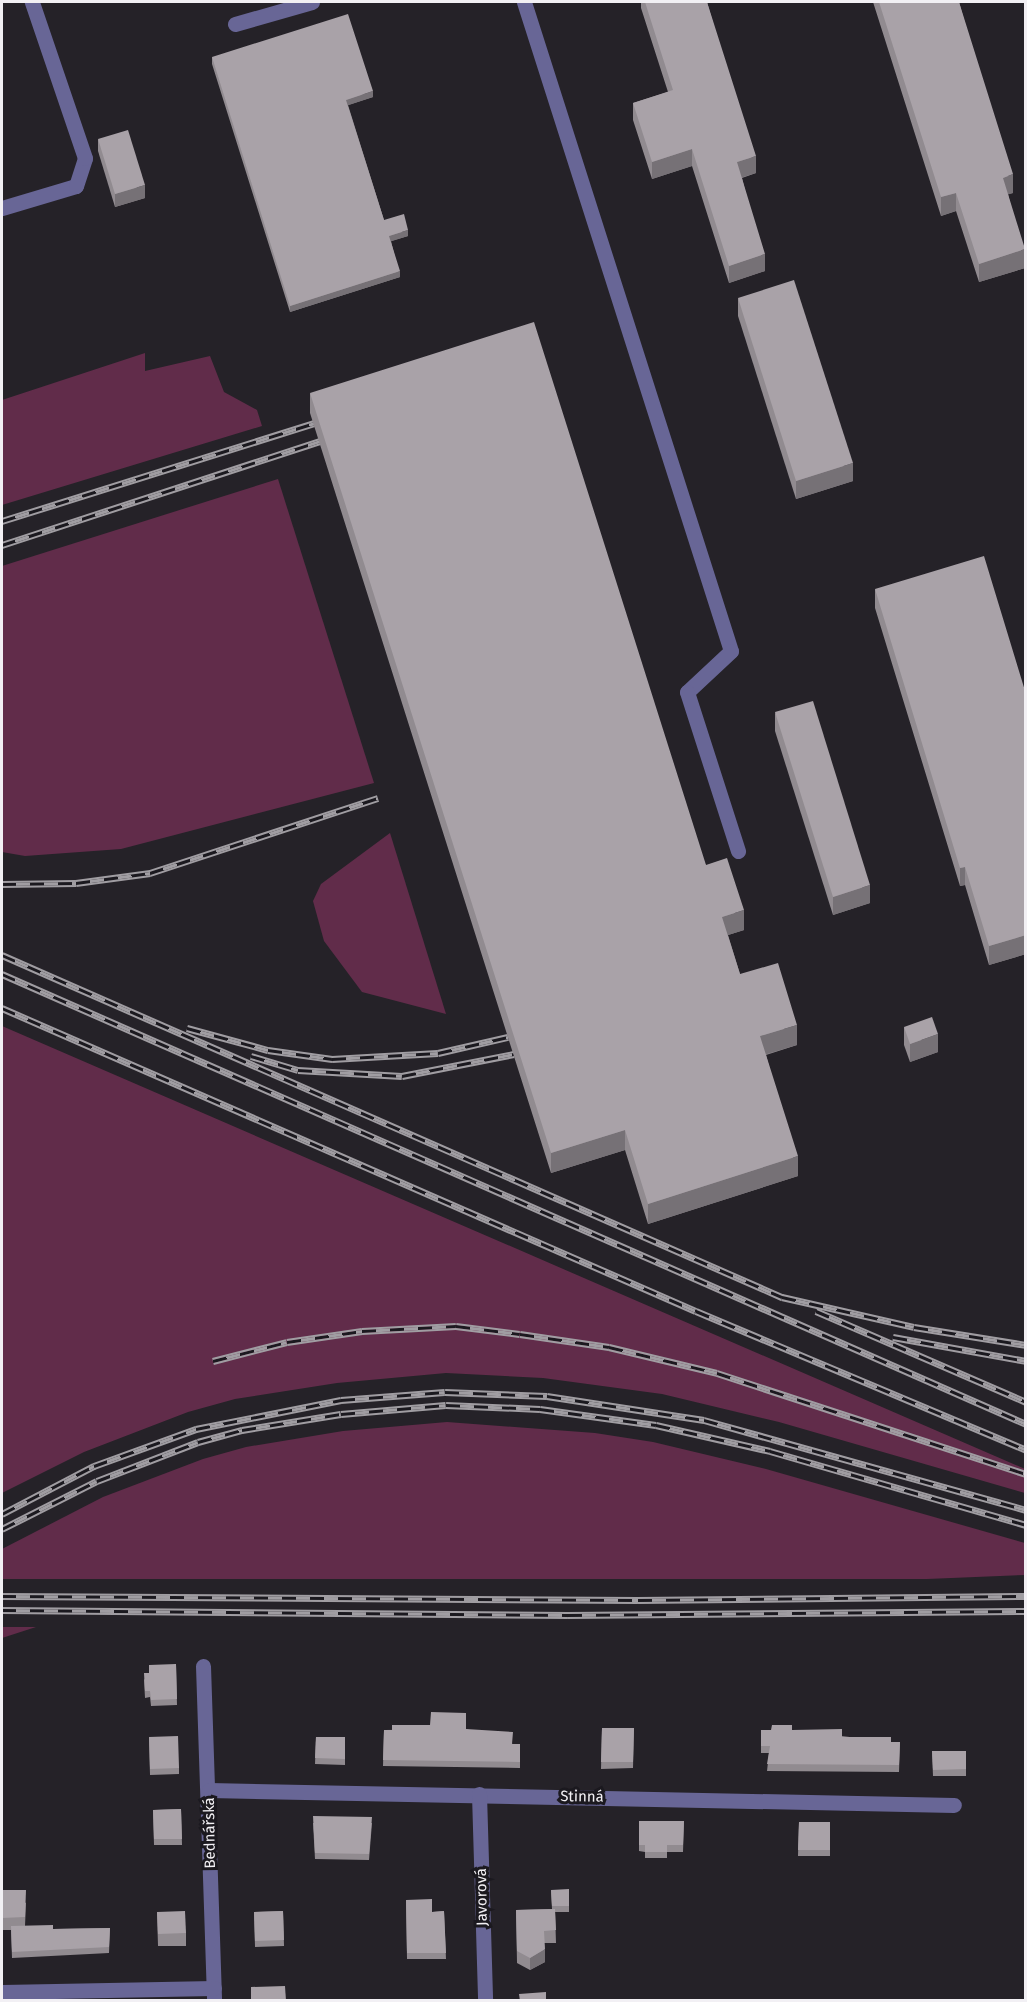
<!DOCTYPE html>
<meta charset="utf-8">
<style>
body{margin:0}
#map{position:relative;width:1027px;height:2002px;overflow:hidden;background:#252228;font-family:"Fira Sans",sans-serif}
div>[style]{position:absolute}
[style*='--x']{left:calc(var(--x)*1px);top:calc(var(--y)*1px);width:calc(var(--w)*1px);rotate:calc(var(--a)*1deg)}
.green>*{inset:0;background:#612c4a}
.minor>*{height:15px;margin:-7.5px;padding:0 7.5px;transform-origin:7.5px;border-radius:7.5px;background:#686696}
.rail>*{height:7px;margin-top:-3.5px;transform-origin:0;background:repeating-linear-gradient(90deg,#1b191f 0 14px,#a09da2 0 28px);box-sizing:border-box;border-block:2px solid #a09da2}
.wall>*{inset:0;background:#918b90}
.shaded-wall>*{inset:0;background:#767176}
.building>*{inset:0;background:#a9a2a8}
span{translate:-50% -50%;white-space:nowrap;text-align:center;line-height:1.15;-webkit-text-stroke:6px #1b191f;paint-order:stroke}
.street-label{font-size:15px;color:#f2f0f4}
.frame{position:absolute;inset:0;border:3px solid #f2f0f4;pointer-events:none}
</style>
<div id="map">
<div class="green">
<i style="clip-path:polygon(145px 353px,145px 371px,210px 356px,224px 392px,257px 410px,262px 426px,2px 505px,2px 400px)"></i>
<i style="clip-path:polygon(278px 479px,374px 783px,121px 849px,25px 856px,2px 852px,2px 566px)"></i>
<i style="clip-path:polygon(390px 833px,446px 1014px,362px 992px,324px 941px,313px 901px,321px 884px)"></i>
<i style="clip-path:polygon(2px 1026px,1025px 1469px,1025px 1493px,779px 1422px,662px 1394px,543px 1378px,446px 1373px,337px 1383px,235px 1399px,188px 1412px,84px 1452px,2px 1493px)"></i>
<i style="clip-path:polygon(447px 1422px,595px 1433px,653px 1442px,766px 1469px,1025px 1543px,1025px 1575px,927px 1579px,2px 1579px,2px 1549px,103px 1497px,203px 1459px,246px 1447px,343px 1431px)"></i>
<i style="clip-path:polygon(2px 1627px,36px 1627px,2px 1638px)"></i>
</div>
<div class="minor">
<i style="--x:524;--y:2;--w:681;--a:72.31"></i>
<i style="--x:731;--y:651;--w:60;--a:137"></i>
<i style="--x:687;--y:692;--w:167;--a:72.2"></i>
<i style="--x:235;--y:24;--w:80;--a:-15.9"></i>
<i style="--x:2;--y:208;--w:77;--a:-16.6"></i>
<i style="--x:76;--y:186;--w:29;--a:-72"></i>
<i style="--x:85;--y:158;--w:165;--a:-108.8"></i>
<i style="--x:203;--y:1666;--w:334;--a:88.1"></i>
<i style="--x:209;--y:1790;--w:745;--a:1.15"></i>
<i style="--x:479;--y:1794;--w:206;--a:88.3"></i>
<i style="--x:2;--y:1992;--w:212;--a:-1.1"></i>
</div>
<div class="rail">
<i style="--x:2;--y:521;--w:327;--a:-17.4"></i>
<i style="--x:2;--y:545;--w:336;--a:-18.1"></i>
<i style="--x:2;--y:884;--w:74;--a:-0.8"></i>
<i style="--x:76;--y:883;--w:75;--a:-7.7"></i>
<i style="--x:150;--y:873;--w:240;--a:-18.2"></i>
<i style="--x:2;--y:955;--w:852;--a:23.68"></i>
<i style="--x:782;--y:1297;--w:135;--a:12.8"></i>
<i style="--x:914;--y:1327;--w:113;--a:9.1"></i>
<i style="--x:2;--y:974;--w:1119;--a:23.72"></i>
<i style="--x:2;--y:1008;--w:757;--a:23.59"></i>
<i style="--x:696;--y:1311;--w:358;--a:22.8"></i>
<i style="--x:187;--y:1028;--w:84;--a:15.2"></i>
<i style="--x:268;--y:1050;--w:65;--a:8"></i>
<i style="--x:332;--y:1059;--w:106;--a:-3.2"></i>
<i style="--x:438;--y:1053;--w:72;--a:-12.9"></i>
<i style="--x:251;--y:1056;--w:49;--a:16.6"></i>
<i style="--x:298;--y:1070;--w:104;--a:3.3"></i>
<i style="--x:402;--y:1076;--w:114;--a:-11.1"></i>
<i style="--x:816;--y:1311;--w:229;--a:23.4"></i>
<i style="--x:893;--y:1337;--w:135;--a:10.2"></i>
<i style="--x:213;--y:1361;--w:76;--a:-14.4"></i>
<i style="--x:287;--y:1342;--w:76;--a:-8.3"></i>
<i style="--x:362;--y:1331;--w:94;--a:-3"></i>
<i style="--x:456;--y:1326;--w:64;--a:7.1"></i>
<i style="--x:520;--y:1334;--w:90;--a:8.3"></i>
<i style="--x:609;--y:1347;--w:111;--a:13.5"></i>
<i style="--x:717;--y:1373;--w:325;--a:18.1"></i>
<i style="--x:2;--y:1514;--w:104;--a:-27.6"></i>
<i style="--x:94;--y:1466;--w:109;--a:-19.9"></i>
<i style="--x:196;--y:1429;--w:148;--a:-11.3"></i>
<i style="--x:341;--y:1400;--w:104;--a:-4.4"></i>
<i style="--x:445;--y:1392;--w:102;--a:2.2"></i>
<i style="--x:547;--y:1396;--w:159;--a:8.7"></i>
<i style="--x:704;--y:1420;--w:334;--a:15.6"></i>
<i style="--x:2;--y:1529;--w:106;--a:-26.8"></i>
<i style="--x:97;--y:1481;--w:108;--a:-21.1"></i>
<i style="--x:198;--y:1442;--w:46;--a:-15.3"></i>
<i style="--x:242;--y:1430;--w:100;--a:-9.2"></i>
<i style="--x:341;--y:1414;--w:105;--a:-4.9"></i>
<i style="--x:446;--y:1405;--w:94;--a:2.4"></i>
<i style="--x:540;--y:1409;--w:117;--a:7.9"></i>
<i style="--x:656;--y:1425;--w:117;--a:12.8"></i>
<i style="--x:770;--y:1451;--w:266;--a:16.1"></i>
<i style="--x:2;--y:1596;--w:636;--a:0.36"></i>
<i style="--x:638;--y:1600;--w:388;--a:-0.6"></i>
<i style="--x:2;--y:1610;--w:566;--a:0.51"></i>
<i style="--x:568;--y:1615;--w:458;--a:-0.5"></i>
</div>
<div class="wall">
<i style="clip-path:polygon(641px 2px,707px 2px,756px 173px,742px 178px,765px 271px,729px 283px,692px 166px,652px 179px,633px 120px,633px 103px,668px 92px,641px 8px)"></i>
<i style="clip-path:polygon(873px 2px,959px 2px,1013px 193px,1008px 194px,1025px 268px,979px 282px,956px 211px,941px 216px)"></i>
<i style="clip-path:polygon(212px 57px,373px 97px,348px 105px,384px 220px,408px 236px,391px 241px,400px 277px,290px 312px,212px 64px)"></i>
<i style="clip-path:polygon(98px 139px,145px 198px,115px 207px,98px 151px)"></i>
<i style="clip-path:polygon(738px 298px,853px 481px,796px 499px,738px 316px)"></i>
<i style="clip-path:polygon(310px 393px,706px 865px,744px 930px,728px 935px,740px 974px,797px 1045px,766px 1055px,798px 1176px,648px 1224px,625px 1150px,551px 1173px,310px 413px)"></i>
<i style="clip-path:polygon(875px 589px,1026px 694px,1026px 954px,989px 965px,965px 885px,960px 886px,875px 608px)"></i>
<i style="clip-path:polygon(775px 712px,870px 903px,833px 915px,775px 731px)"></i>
<i style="clip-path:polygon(904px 1027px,938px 1052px,910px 1062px,904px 1045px)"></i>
<i style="clip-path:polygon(176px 1664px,177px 1705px,151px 1706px,150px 1697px,145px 1698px,144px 1680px,149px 1673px)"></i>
<i style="clip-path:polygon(602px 1728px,634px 1728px,633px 1768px,601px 1769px)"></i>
<i style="clip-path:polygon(466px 1729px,513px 1744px,520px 1744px,520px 1768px,383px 1766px,384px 1730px)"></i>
<i style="clip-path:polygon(761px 1730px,792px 1730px,891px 1742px,900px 1742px,899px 1772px,767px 1771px,769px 1753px,761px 1753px)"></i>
<i style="clip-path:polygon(149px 1737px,179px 1768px,179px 1774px,150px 1775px)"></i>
<i style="clip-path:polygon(316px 1737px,345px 1737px,345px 1765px,315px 1764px)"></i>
<i style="clip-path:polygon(932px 1751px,966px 1751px,966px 1776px,933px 1776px)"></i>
<i style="clip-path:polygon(181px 1809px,182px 1845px,154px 1845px,153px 1810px)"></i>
<i style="clip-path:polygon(639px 1821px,684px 1821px,683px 1852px,667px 1852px,667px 1858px,645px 1858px,645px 1852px,639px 1851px)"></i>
<i style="clip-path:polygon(799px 1822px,830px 1822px,830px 1856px,798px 1856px)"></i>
<i style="clip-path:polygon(313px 1823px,372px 1823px,369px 1860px,315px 1859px)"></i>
<i style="clip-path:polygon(2px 1890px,26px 1903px,25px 1926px,53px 1929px,110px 1928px,109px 1953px,12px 1958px,11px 1930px,2px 1930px)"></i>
<i style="clip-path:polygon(551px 1890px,569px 1906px,569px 1912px,555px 1912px,556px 1943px,544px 1943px,545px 1962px,530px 1970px,517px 1963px,516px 1910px,552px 1909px)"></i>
<i style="clip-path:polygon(406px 1900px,432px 1912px,444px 1911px,446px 1959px,407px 1959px)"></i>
<i style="clip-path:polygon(283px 1911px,284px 1946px,255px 1947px,254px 1912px)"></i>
<i style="clip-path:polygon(157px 1912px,186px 1933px,186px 1946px,158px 1946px)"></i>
</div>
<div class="shaded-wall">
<i style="clip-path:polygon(373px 91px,373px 97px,346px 106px,346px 100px)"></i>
<i style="clip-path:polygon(692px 149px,692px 166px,652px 179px,652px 162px)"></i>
<i style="clip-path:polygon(756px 156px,756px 173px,737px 179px,737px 162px)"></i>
<i style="clip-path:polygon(1013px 174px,1013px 193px,1003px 196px,1003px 178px)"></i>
<i style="clip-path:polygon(145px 185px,145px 198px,115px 207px,115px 194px)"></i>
<i style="clip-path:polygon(956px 193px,956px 211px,941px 216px,941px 197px)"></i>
<i style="clip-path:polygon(408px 230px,408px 236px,389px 242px,389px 236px)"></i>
<i style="clip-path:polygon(1025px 249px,1025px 268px,979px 282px,979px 264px)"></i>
<i style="clip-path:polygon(765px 254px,765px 271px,729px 283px,729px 266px)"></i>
<i style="clip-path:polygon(400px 271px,400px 277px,290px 312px,290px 306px)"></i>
<i style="clip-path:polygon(853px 463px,853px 481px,796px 499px,796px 481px)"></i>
<i style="clip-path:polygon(965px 867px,965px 885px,960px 886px,960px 868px)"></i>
<i style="clip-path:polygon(870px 885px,870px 903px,833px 915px,833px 897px)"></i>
<i style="clip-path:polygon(744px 910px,744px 930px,722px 937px,722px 917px)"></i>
<i style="clip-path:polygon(1026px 935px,1026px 954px,989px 965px,989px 946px)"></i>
<i style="clip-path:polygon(797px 1025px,797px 1045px,760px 1056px,760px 1036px)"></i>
<i style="clip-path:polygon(938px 1034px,938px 1052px,910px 1062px,910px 1044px)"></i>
<i style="clip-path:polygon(625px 1130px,625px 1150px,551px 1173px,551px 1153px)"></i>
<i style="clip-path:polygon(798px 1156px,798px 1176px,648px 1224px,648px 1204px)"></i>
<i style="clip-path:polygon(545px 1949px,545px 1962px,530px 1970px,530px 1958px)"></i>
</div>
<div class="building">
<i style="clip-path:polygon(645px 2px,707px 2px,756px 156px,737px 162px,765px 254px,729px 266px,692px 149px,652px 162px,633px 103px,673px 90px)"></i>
<i style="clip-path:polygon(879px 2px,959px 2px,1013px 174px,1003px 178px,1025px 249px,979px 264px,956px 193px,941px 197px)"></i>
<i style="clip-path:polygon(348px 14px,373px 91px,346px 100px,384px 220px,404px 214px,408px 230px,389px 236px,400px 271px,290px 306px,212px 57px)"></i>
<i style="clip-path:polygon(128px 130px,145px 185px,115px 194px,98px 139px)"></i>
<i style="clip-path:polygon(794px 280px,853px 463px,796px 481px,738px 298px)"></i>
<i style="clip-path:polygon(534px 322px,706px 865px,727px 858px,744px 910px,722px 917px,740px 974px,778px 963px,797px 1025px,760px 1036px,798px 1156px,648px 1204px,625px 1130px,551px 1153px,310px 393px)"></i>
<i style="clip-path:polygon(984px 556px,1026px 694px,1026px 935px,989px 946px,965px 867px,960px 868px,875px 589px)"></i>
<i style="clip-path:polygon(813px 701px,870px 885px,833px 897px,775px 712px)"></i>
<i style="clip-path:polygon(932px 1017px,938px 1034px,910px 1044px,904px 1027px)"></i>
<i style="clip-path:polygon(176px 1664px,177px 1699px,151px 1700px,150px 1691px,145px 1691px,144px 1673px,149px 1673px,149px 1665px)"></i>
<i style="clip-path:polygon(431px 1712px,466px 1713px,466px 1729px,513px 1732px,512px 1744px,520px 1744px,520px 1762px,383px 1760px,384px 1730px,392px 1730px,392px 1725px,430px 1725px)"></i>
<i style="clip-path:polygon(772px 1725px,792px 1725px,792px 1730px,842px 1729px,842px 1737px,891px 1737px,891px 1742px,900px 1742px,899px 1765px,767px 1764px,770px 1746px,761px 1746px,761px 1730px,771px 1730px)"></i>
<i style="clip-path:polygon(602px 1728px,634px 1728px,633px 1762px,601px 1762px)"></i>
<i style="clip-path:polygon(178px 1736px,179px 1768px,150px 1769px,149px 1737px)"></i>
<i style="clip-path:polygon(316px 1737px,345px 1737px,345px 1759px,315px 1758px)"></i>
<i style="clip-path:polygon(932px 1751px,966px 1751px,966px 1769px,933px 1770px)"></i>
<i style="clip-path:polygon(181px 1809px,182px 1839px,154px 1839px,153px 1810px)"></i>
<i style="clip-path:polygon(313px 1816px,372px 1817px,369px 1854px,315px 1853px)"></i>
<i style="clip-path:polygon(639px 1821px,684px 1821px,683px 1845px,667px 1845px,667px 1852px,645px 1852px,645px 1845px,639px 1845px)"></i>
<i style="clip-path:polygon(799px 1822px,830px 1822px,830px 1850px,798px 1850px)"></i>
<i style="clip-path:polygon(569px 1889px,569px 1906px,552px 1906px,551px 1890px)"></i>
<i style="clip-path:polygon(2px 1890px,26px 1890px,25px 1917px,2px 1918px)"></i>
<i style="clip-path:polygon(432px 1899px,432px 1912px,444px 1911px,446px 1953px,407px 1953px,406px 1900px)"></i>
<i style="clip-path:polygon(555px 1909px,556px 1930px,544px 1931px,545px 1949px,530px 1958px,517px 1951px,516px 1910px)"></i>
<i style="clip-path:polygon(185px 1911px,186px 1933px,158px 1934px,157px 1912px)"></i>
<i style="clip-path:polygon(283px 1911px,284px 1940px,255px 1941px,254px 1912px)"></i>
<i style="clip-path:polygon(53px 1925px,53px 1929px,110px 1928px,109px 1947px,12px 1952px,11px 1926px)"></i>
<i style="clip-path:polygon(285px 1986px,286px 2001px,251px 2001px,251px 1987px)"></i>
<i style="clip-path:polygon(546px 1992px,546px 2001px,520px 2001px,519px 1994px)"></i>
</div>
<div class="street-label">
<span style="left:582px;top:1797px;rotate:1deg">Stinná</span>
<span style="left:210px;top:1833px;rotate:-91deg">Bednářská</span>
<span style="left:482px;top:1897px;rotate:-91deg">Javorová</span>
</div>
<div class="frame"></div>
</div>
